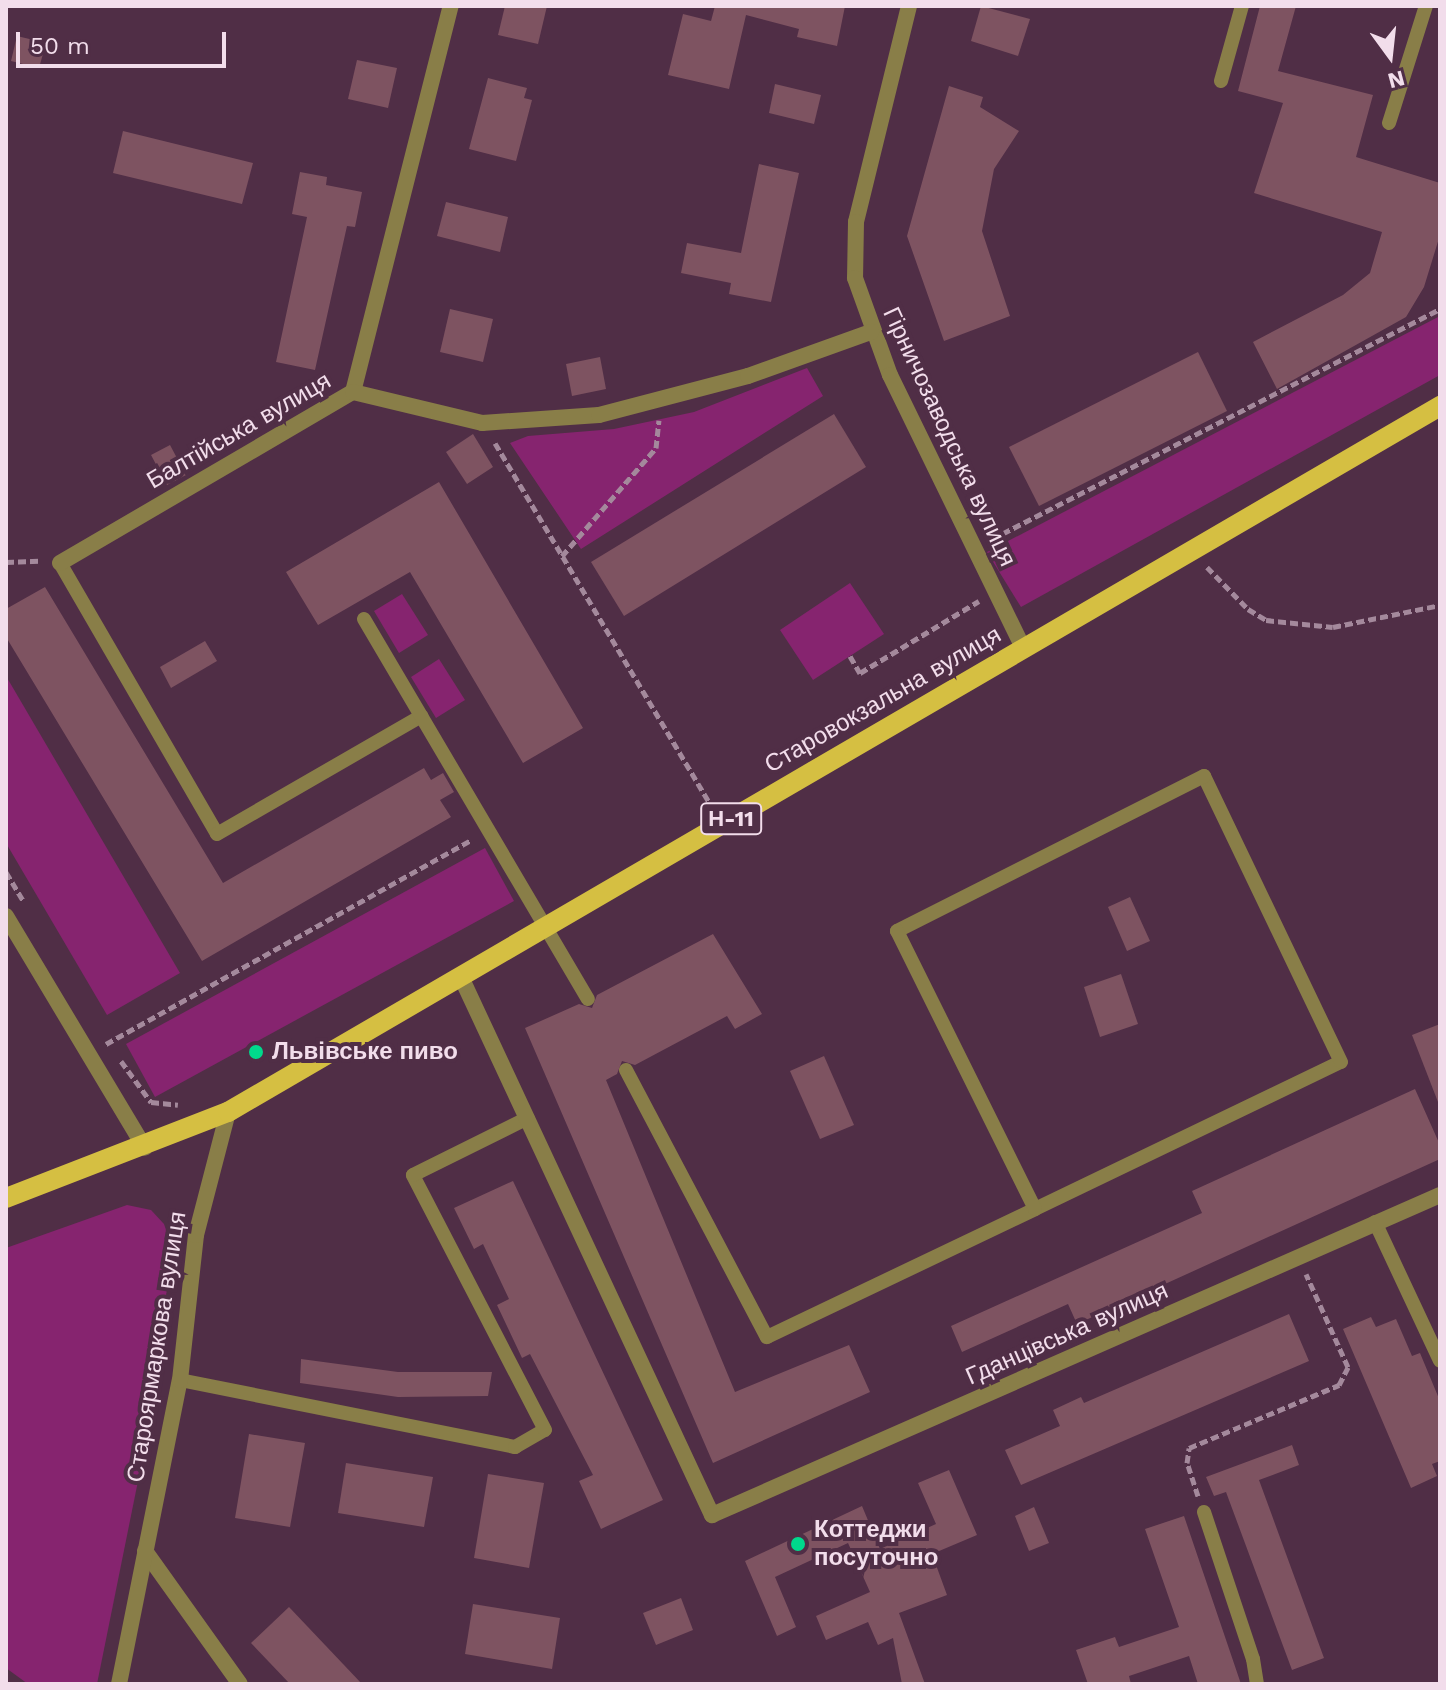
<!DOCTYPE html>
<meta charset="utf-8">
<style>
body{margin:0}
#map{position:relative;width:1446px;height:1690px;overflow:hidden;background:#502e46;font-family:"Work Sans",sans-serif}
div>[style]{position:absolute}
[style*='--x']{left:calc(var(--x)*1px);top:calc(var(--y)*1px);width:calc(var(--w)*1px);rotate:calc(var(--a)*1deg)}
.green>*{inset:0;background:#86246f}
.building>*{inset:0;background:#7e5361}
.path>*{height:5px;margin-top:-2.5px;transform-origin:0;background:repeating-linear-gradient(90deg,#a4899c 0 8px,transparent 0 12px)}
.lane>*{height:14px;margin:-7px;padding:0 7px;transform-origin:7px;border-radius:7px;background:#897e48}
.street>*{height:16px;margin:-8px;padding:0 8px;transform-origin:8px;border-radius:8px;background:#897e48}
.primary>*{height:20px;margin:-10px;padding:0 10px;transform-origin:10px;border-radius:10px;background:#d5bf42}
.dots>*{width:22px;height:22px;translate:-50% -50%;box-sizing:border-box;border:4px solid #502e46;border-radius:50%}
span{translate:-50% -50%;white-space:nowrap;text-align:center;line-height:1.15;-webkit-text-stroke:8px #502e46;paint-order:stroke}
.shield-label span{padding:2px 6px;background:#502e46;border:2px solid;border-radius:6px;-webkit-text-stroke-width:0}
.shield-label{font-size:22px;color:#f2ddeb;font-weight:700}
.street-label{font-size:24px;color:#f2ddeb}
.poi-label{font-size:24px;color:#f2ddeb;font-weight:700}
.left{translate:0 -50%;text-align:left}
.frame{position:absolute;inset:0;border:8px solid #f2ddeb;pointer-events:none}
.north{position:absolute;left:1350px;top:16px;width:80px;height:80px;-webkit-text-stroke:6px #502e46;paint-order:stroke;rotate:165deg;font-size:22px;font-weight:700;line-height:32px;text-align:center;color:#f2ddeb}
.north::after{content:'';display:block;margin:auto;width:28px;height:36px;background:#f2ddeb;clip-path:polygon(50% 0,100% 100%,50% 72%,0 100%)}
.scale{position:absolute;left:16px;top:32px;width:210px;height:36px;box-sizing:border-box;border:4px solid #f2ddeb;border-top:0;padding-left:10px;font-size:24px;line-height:28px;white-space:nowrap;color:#f2ddeb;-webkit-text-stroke:6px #502e46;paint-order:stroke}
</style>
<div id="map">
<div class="green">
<i style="clip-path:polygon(1440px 316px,1440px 375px,1021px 607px,987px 552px)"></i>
<i style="clip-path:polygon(807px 368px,823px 396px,581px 549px,510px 443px,528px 436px,614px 429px,694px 412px)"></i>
<i style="clip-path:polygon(850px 583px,884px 634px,813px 680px,780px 630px)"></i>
<i style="clip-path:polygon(402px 594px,428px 635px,399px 653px,374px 611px)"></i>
<i style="clip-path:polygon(439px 659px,465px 700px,436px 718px,411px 677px)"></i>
<i style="clip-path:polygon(6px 676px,180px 973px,107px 1015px,6px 843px)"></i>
<i style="clip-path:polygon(485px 848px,514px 901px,155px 1097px,126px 1044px)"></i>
<i style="clip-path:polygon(127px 1205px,151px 1210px,164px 1224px,171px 1245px,158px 1382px,97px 1684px,28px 1684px,6px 1668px,6px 1248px)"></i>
</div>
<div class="building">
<i style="clip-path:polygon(505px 6px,547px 6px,538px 44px,498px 35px)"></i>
<i style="clip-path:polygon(715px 6px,845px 6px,837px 46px,797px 37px,799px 29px,746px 15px,729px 89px,668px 75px,683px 14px,711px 21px)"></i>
<i style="clip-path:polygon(981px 6px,1030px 19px,1018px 56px,971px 41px)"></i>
<i style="clip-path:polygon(1260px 6px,1296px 6px,1278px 71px,1373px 95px,1356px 157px,1440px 183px,1440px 235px,1424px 287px,1406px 317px,1277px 389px,1253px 342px,1343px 295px,1370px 273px,1382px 232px,1254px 193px,1283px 103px,1238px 91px)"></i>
<i style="clip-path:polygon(17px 36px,46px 43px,39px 68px,11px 61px)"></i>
<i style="clip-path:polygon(357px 60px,397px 68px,388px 108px,348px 99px)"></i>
<i style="clip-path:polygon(488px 78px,527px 88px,524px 98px,532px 100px,516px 161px,469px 149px)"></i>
<i style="clip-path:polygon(775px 84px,821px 95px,814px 124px,769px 113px)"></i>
<i style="clip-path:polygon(949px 86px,983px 97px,980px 107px,1019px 131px,994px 169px,982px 231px,1010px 316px,944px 341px,907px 236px)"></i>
<i style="clip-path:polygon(123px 131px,253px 163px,242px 204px,113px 173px)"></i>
<i style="clip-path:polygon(759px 164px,799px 173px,771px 302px,729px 294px,731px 283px,681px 273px,687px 243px,741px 253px)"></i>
<i style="clip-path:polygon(300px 172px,327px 177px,326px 185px,362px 192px,355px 227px,347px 226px,315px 370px,276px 362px,307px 217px,292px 214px)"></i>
<i style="clip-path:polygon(446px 202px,508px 217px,500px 252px,437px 236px)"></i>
<i style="clip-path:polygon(450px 309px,493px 319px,483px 362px,440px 352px)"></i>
<i style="clip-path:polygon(1198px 352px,1227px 411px,1039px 506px,1009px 447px)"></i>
<i style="clip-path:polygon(600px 357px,606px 389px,572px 396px,566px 364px)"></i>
<i style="clip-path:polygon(834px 414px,866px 467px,624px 616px,591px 562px)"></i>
<i style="clip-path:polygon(473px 434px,493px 467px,467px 484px,446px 452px)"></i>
<i style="clip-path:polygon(170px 445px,186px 475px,167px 485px,151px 455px)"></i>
<i style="clip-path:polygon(439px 482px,583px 728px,523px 763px,410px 572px,318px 625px,286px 572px)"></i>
<i style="clip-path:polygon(45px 587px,223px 883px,424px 768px,431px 780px,443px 773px,454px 792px,440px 800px,451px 817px,202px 961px,6px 637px,6px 609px)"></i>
<i style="clip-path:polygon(205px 641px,217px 661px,171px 688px,160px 667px)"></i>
<i style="clip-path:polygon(1130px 897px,1150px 941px,1127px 951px,1108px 907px)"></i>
<i style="clip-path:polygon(713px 934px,762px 1014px,735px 1029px,727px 1016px,635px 1065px,622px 1061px,617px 1074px,606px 1080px,735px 1392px,849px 1345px,870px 1392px,713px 1463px,525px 1028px,579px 1004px,592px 1008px,597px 995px)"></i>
<i style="clip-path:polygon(1121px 974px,1138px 1024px,1100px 1037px,1084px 987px)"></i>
<i style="clip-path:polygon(1440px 1024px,1440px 1102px,1438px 1102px,1412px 1035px)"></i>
<i style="clip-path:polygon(824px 1056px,854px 1125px,820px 1139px,790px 1071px)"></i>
<i style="clip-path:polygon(1415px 1089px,1440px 1145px,1440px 1159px,1077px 1324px,1068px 1304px,962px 1352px,951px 1326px,1202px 1213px,1192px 1191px)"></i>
<i style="clip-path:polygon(513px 1181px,663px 1500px,601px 1529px,579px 1481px,593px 1475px,530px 1354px,522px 1358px,497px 1305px,509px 1299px,483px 1244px,474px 1249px,454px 1208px)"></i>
<i style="clip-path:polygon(1289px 1314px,1309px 1361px,1021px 1485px,1005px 1450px,1060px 1426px,1053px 1410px,1081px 1397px,1084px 1403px)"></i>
<i style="clip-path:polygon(1371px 1317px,1376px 1327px,1396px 1319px,1412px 1356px,1420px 1353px,1440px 1401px,1440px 1461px,1432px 1464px,1437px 1476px,1411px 1488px,1343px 1329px)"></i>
<i style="clip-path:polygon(301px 1359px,398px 1372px,492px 1372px,488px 1396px,398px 1397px,300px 1383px)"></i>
<i style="clip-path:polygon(249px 1434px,305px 1443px,290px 1527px,235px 1518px)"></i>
<i style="clip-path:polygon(1292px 1445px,1299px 1465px,1259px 1480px,1324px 1658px,1292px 1670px,1226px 1492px,1214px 1496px,1206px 1477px)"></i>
<i style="clip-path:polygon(346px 1463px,433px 1477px,424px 1527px,338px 1513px)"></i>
<i style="clip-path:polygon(949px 1470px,977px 1535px,932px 1554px,947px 1595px,899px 1613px,925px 1684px,902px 1684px,893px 1638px,878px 1645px,868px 1622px,826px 1640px,816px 1616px,870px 1592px,848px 1543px,775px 1577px,796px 1627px,777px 1636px,745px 1561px,862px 1506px,880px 1549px,936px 1524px,918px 1483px)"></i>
<i style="clip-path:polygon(488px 1474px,544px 1483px,529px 1568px,474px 1558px)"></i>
<i style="clip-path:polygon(1034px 1507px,1049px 1543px,1029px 1551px,1015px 1516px)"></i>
<i style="clip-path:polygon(1184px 1516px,1241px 1684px,1198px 1684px,1189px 1656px,1129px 1676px,1131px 1684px,1088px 1684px,1076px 1650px,1115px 1637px,1119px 1647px,1179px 1627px,1145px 1529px)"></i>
<i style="clip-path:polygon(681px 1598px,693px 1630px,656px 1645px,643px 1613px)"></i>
<i style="clip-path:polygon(473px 1604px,560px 1618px,552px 1669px,465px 1654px)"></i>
<i style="clip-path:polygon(289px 1607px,362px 1684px,290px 1684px,251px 1643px)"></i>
</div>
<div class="path">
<i style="--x:495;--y:443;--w:422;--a:59.2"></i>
<i style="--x:992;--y:539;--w:504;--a:-27.18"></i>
<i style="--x:562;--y:556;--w:143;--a:-49"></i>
<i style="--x:656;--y:448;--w:28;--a:-84"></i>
<i style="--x:6;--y:562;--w:33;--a:-2"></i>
<i style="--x:1207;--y:567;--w:59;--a:45.7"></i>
<i style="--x:1248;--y:609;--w:21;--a:31"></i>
<i style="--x:1266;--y:620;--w:67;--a:6"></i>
<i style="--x:1333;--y:627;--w:109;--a:-11.6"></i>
<i style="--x:850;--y:656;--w:20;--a:60"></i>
<i style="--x:860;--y:673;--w:139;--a:-31.2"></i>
<i style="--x:6;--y:872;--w:35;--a:59"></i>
<i style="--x:106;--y:1044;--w:418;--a:-29.2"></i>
<i style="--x:121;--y:1061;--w:51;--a:53.8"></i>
<i style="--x:151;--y:1102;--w:27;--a:6"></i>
<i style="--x:1198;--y:1496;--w:35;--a:-108"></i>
<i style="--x:1187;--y:1463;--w:15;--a:-82"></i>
<i style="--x:1189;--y:1448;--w:163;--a:-22.8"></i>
<i style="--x:1339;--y:1385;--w:20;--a:-63"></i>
<i style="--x:1348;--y:1367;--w:102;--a:-114.3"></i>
</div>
<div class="lane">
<i style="--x:1221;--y:81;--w:78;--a:-74.4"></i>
<i style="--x:1389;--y:123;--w:123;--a:-72.5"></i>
<i style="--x:60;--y:563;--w:313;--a:59.9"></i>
<i style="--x:217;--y:834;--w:236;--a:-30"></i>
<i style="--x:364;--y:619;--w:441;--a:59.5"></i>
<i style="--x:626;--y:1070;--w:302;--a:62.2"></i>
<i style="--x:767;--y:1337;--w:297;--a:-25.5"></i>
<i style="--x:1035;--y:1209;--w:339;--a:-25.7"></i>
<i style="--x:1341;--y:1062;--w:317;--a:-115.6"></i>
<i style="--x:1204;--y:776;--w:344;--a:153.2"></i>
<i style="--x:897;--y:931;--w:310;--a:63.6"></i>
<i style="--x:1375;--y:1222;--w:153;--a:64.9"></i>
<i style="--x:180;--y:1380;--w:342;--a:11.3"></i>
<i style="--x:515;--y:1447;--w:34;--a:-30"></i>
<i style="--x:545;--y:1430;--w:287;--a:-117.4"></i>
<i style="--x:413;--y:1175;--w:128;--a:-26.4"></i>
<i style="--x:1204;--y:1512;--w:155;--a:71.6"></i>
<i style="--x:1253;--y:1659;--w:25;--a:81"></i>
</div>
<div class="street">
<i style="--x:909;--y:6;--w:222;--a:103.8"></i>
<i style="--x:856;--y:222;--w:56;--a:91"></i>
<i style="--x:855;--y:278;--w:103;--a:70.2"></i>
<i style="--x:890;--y:375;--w:304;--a:64"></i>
<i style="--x:353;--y:392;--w:398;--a:-75.8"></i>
<i style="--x:60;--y:563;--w:339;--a:-30.3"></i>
<i style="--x:353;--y:392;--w:133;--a:13.5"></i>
<i style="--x:482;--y:423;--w:117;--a:-3.9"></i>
<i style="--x:599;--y:415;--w:154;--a:-14.7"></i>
<i style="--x:748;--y:376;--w:131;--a:-19.7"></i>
<i style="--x:6;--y:916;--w:270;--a:59.1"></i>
<i style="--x:461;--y:977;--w:594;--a:64.99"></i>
<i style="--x:712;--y:1515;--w:795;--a:-23.73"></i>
<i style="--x:145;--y:1551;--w:163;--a:54.5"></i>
<i style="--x:119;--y:1684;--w:310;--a:-78.7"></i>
<i style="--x:180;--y:1380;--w:146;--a:-83.7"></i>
<i style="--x:196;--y:1235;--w:127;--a:-75.4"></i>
</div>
<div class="primary">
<i style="--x:6;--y:1198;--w:238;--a:-21.2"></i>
<i style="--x:228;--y:1112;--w:1403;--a:-30.22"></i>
</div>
<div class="dots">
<i style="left:256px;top:1052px;background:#00d98c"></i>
<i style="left:798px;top:1544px;background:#00d98c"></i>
</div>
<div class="shield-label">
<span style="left:731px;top:819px">Н-11</span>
</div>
<div class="street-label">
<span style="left:239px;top:431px;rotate:-30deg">Балтійська вулиця</span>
<span style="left:949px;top:437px;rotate:65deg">Гірничозаводська вулиця</span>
<span style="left:883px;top:700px;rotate:-30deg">Старовокзальна вулиця</span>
<span style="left:1067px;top:1334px;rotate:-24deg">Гданцівська вулиця</span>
<span style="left:157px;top:1347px;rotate:-81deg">Староярмаркова вулиця</span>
</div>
<div class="poi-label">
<span class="left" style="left:272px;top:1052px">Львівське пиво</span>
<span class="left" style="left:814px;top:1544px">Коттеджи<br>посуточно</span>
</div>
<div class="frame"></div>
<div class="north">N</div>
<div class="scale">50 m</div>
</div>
